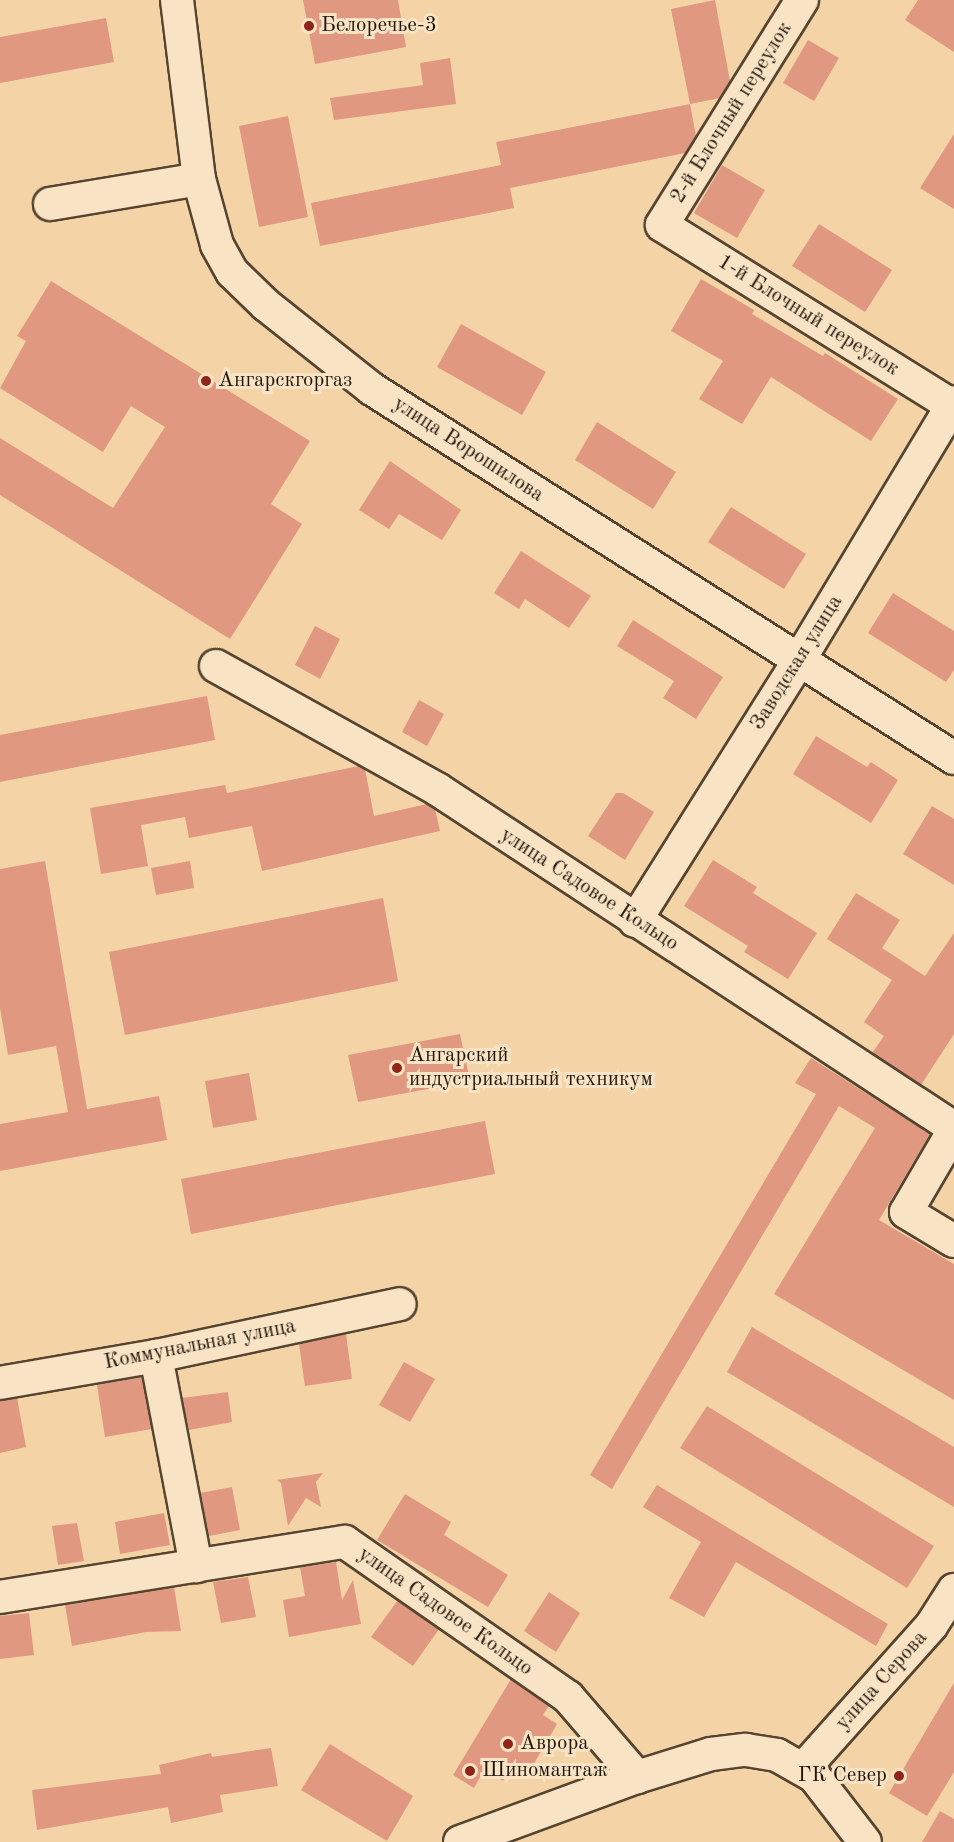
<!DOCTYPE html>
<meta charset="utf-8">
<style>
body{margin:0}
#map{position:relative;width:954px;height:1842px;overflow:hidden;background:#f4d4a6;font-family:"Old Standard TT",serif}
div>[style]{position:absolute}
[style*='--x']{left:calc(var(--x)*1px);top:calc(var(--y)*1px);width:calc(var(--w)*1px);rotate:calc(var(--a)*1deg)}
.building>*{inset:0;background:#e09880}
.roads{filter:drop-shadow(2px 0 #554530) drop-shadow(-2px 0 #554530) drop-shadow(0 2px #554530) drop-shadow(0 -2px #554530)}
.minor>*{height:32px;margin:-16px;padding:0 16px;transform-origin:16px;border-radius:16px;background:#f8e3c5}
.dots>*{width:16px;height:16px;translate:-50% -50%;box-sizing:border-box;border:3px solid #f8e3c5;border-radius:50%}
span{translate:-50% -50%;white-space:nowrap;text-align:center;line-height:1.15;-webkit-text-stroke:6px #f8e3c5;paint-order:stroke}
.poi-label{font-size:21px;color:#201508}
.left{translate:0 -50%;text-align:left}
.right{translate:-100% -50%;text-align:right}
.street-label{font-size:21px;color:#201508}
</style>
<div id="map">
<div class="building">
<i style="clip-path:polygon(303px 0,398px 0,406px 47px,315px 64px)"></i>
<i style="clip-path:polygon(715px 0,730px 81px,720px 98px,690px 104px,671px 9px)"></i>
<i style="clip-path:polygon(918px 0,954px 0,954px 52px,905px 20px)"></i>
<i style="clip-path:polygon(106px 18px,114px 62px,0 83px,0 37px)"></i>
<i style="clip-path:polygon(808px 40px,839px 58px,814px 101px,783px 83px)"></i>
<i style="clip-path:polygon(450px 58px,456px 104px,334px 120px,330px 98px,423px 85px,420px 63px)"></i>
<i style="clip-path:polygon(690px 104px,696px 136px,685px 153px,510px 188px,514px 208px,320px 246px,311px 203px,501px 165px,496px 142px)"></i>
<i style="clip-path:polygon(288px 116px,308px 217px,259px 227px,239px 126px)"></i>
<i style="clip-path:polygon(954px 134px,954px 209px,920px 188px)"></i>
<i style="clip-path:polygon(722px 165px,765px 190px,737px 238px,694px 213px)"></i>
<i style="clip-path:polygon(819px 224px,892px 270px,865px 312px,792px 266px)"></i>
<i style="clip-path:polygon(701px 279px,754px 310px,752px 314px,823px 356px,825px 353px,898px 399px,871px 441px,771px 377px,742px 424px,699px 399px,723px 361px,671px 331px)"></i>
<i style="clip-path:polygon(51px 281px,310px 441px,271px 504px,302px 524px,230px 639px,0 495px,0 438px,113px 508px,165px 427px,131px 406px,103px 452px,0 388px,26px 341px,17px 336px)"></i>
<i style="clip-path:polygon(461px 324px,546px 372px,522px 415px,437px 367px)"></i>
<i style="clip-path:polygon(597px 422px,676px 472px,653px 509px,575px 460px)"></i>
<i style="clip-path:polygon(390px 461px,461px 510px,442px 540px,399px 514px,389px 529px,359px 510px)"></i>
<i style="clip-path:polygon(731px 507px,806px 554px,784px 589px,708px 542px)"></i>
<i style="clip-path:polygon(521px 551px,591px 596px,569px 628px,525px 599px,519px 609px,494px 593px)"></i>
<i style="clip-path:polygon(893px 593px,954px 631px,954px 670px,946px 682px,868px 633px)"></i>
<i style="clip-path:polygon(633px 620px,723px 677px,696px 719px,663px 698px,674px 681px,617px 646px)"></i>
<i style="clip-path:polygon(315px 626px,340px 639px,320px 679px,295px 665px)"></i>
<i style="clip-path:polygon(207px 696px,215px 740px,0 782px,0 735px)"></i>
<i style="clip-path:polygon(419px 700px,444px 714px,427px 746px,402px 732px)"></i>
<i style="clip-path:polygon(816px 736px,867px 767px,871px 762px,898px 780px,871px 823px,793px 774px)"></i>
<i style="clip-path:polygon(359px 766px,365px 769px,374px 816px,427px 804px,435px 809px,440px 831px,262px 871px,252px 826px,189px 838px,185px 817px,141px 825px,148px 866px,101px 874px,90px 808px,225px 785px,227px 793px)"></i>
<i style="clip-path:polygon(616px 793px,623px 793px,654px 812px,625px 860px,588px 836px)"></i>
<i style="clip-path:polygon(932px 806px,954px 819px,954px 885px,903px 854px)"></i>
<i style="clip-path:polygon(713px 860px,757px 887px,753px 893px,817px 933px,788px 979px,744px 952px,748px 946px,684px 906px)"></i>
<i style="clip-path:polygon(45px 861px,87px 1109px,159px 1096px,167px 1140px,0 1171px,0 1124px,68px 1112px,56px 1046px,8px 1055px,0 1008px,0 869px)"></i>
<i style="clip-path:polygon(190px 861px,194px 888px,156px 895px,151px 868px)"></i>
<i style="clip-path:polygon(856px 893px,900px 920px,882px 948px,925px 976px,954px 933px,954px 1034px,921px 1085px,872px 1053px,884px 1036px,864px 1022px,892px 980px,827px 939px)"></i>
<i style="clip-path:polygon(383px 898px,398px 981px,125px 1035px,109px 952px)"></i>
<i style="clip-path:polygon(460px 1034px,470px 1081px,358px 1102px,348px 1055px)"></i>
<i style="clip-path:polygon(811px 1058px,930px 1134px,879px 1220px,954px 1264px,954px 1400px,774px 1294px,875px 1128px,839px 1106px,612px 1489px,590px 1475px,816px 1094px,795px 1083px)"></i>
<i style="clip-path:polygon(249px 1073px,257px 1120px,213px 1128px,205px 1081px)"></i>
<i style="clip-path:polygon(485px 1121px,495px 1174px,191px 1234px,181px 1179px)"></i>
<i style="clip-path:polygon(752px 1327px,954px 1447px,954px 1507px,727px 1372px)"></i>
<i style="clip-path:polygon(346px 1334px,352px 1379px,305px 1386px,299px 1344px)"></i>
<i style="clip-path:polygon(404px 1362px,435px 1379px,410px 1422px,379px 1405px)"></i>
<i style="clip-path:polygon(142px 1377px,152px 1429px,105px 1437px,97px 1385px)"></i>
<i style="clip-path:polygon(228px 1392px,232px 1422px,189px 1430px,182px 1398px)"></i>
<i style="clip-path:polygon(17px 1398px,26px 1447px,0 1453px,0 1401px)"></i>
<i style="clip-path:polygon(707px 1406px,934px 1546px,907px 1588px,680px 1448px)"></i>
<i style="clip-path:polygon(323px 1473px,316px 1482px,321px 1507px,306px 1498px,288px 1526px,281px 1483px,277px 1480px)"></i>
<i style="clip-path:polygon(657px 1485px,888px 1624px,876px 1646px,736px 1562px,704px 1617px,669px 1598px,701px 1542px,643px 1507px)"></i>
<i style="clip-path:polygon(232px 1487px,240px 1530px,209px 1536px,200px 1493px)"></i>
<i style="clip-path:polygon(405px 1494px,451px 1522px,444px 1535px,508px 1575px,488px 1607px,377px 1540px)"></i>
<i style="clip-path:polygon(164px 1513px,170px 1545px,120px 1554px,115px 1522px)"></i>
<i style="clip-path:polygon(77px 1523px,84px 1561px,58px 1565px,52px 1526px)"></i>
<i style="clip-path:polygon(336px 1562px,342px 1600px,353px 1580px,361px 1624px,289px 1637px,283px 1600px,305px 1596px,300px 1567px)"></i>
<i style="clip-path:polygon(248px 1577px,256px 1617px,221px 1623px,213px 1582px)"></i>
<i style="clip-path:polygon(174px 1587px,181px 1631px,146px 1632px,72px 1646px,65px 1605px)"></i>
<i style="clip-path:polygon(549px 1592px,580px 1613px,556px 1652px,524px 1631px)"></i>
<i style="clip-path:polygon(398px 1600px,439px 1629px,413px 1666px,371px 1637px)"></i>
<i style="clip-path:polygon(29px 1613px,34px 1655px,0 1659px,0 1616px)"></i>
<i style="clip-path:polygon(511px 1679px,549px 1706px,543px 1715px,557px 1724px,528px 1774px,513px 1765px,503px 1781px,484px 1770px,474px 1788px,453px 1775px)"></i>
<i style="clip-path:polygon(954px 1683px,954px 1772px,927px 1816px,889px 1793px)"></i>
<i style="clip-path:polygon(330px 1744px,413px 1796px,387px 1841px,301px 1790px)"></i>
<i style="clip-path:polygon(271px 1748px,278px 1786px,220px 1795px,223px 1812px,171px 1823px,168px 1807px,37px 1830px,32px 1790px,161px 1774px,159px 1765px,211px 1753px,212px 1757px)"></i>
<i style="clip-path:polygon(940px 1811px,954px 1819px,954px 1842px,922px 1842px)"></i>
</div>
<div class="roads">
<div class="minor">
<i style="--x:177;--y:0;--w:180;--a:83"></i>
<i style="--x:199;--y:179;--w:68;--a:74.7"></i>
<i style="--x:217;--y:245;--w:31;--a:61"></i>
<i style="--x:232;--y:272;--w:47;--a:44.1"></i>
<i style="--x:266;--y:305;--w:135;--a:38.4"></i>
<i style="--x:372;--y:389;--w:689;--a:32.38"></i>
<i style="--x:802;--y:0;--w:265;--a:121.9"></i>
<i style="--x:662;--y:225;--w:344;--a:31.9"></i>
<i style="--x:50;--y:204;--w:151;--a:-9.5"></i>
<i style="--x:216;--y:666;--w:253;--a:29.1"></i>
<i style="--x:437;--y:789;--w:618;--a:33.25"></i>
<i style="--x:635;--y:921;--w:306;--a:-57.8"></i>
<i style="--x:798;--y:662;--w:303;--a:-59"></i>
<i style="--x:954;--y:1130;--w:95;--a:120.3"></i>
<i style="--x:906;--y:1212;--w:56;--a:31.1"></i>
<i style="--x:156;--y:1356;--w:214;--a:79.2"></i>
<i style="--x:0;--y:1383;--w:158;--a:-9.8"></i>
<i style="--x:156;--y:1356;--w:249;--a:-12"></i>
<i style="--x:0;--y:1597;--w:349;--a:-9.1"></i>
<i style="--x:345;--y:1542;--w:272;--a:34.8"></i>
<i style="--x:568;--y:1697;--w:106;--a:49.2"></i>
<i style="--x:804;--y:1768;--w:191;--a:-48.2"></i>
<i style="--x:931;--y:1626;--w:43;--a:-57.4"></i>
<i style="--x:460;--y:1842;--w:189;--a:-20.2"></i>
<i style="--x:637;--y:1777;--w:77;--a:-17.3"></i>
<i style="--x:711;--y:1754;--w:35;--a:-7"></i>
<i style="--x:746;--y:1750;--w:31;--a:9"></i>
<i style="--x:777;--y:1755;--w:43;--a:29.6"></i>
<i style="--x:814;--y:1776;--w:83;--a:52.3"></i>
</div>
</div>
<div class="dots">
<i style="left:309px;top:26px;background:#8f2418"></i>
<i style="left:206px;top:381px;background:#8f2418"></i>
<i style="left:397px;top:1068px;background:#8f2418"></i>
<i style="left:508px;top:1744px;background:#8f2418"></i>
<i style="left:470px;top:1771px;background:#8f2418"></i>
<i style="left:899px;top:1776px;background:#8f2418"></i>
</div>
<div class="poi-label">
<span class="left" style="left:321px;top:26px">Белоречье-3</span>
<span class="left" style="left:218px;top:381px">Ангарскгоргаз</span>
<span class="left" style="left:409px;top:1068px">Ангарский<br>индустриальный техникум</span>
<span class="left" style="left:520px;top:1744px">Аврора</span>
<span class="left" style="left:482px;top:1771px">Шиномантаж</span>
<span class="right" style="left:887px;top:1776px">ГК Север</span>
</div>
<div class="street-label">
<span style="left:732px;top:113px;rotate:-58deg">2-й Блочный переулок</span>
<span style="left:808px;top:316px;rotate:32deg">1-й Блочный переулок</span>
<span style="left:468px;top:450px;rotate:33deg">улица Ворошилова</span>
<span style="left:797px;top:663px;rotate:-58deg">Заводская улица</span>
<span style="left:589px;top:890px;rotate:33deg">улица Садовое Кольцо</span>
<span style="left:200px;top:1345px;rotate:-11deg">Коммунальная улица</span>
<span style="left:445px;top:1612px;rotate:35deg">улица Садовое Кольцо</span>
<span style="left:882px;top:1681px;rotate:-48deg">улица Серова</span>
</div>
</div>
